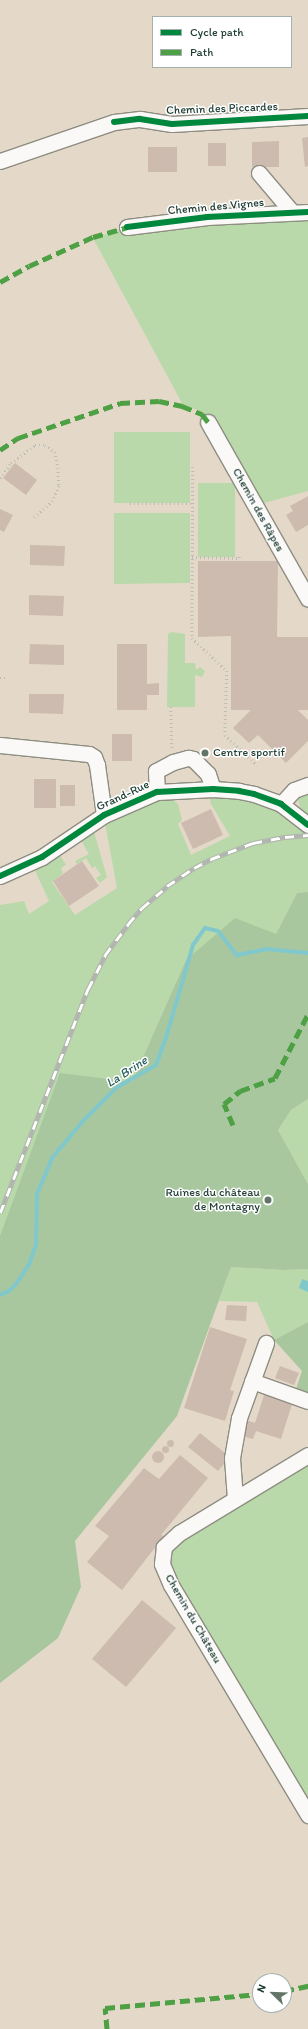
<!DOCTYPE html>
<meta charset="utf-8">
<style>
body{margin:0}
#map{position:relative;width:308px;height:2029px;overflow:hidden;background:#e4d9c8;font-family:Itim,sans-serif}
div>[style]{position:absolute}
[style*='--x']{left:calc(var(--x)*1px);top:calc(var(--y)*1px);width:calc(var(--w)*1px);rotate:calc(var(--a)*1deg)}
.green>*{inset:0;background:#b9d9aa}
.forest>*{inset:0;background:#a9c79e}
.water>*{inset:0;background:#80c8cc}
.stream>*{height:4px;margin:-2px;padding:0 2px;transform-origin:2px;border-radius:2px;background:#80c8cc}
.building>*{inset:0;background:#ccbbae}
.round{border-radius:50%}
.path>*{height:2.5px;margin-top:-1.25px;transform-origin:0;background:repeating-linear-gradient(90deg,#bcbdb9 0 1px,transparent 0 4px)}
.roads{filter:drop-shadow(1px 0 #8d8d82) drop-shadow(-1px 0 #8d8d82) drop-shadow(0 1px #8d8d82) drop-shadow(0 -1px #8d8d82)}
.minor>*{height:15px;margin:-7.5px;padding:0 7.5px;transform-origin:7.5px;border-radius:7.5px;background:#fbf9f7}
.rail>*{height:4.5px;margin-top:-2.25px;transform-origin:0;background:repeating-linear-gradient(90deg,#fff 0 9px,#b2b4b0 0 18px);box-sizing:border-box;border-block:1px solid #b2b4b0}
.quiet>*{height:5px;margin-top:-2.5px;transform-origin:0;background:repeating-linear-gradient(90deg,#4da043 0 10px,transparent 0 15px)}
.cycleway>*{height:6px;margin:-3px;padding:0 3px;transform-origin:3px;border-radius:3px;background:#00873e}
.dots>*{width:11px;height:11px;translate:-50% -50%;box-sizing:border-box;border:2px solid #fff;border-radius:50%}
span{translate:-50% -50%;white-space:nowrap;text-align:center;line-height:1.15;-webkit-text-stroke:3px #fff;paint-order:stroke}
.street-label{font-size:12px;color:#1f3d34}
.poi-label{font-size:12px;color:#1f3d34}
.left{translate:0 -50%;text-align:left}
.right{translate:-100% -50%;text-align:right}
.water-label{font-size:13px;color:#2f6562;font-style:italic}
.legend{position:absolute;left:152px;top:16px;width:140px;height:52px;box-sizing:border-box;background:#fff;border:1px solid #a5b1ae;margin:0;padding:5px 7px;list-style:none;font-size:12px;color:#1f3d34}
.legend li{display:flex;align-items:center;gap:8px;height:20px}
.legend b{width:20px;border:1px solid #a5b1ae}
.north{position:absolute;left:252px;top:1973px;width:40px;height:40px;box-sizing:border-box;background:#fff;border:1px solid #a5b1ae;border-radius:50%;rotate:293deg;font-size:11px;font-weight:700;line-height:16px;text-align:center;color:#1f3d34}
.north::after{content:'';display:block;margin:auto;width:14px;height:18px;background:#647468;clip-path:polygon(50% 0,100% 100%,50% 72%,0 100%)}
</style>
<div id="map">
<div class="green">
<i style="clip-path:polygon(308px 213px,308px 491px,257px 505px,203px 412px,183px 405px,93px 238px,127px 228px)"></i>
<i style="clip-path:polygon(114px 432px,190px 432px,190px 503px,114px 503px)"></i>
<i style="clip-path:polygon(198px 483px,235px 483px,235px 557px,198px 557px)"></i>
<i style="clip-path:polygon(114px 513px,190px 513px,190px 583px,114px 584px)"></i>
<i style="clip-path:polygon(171px 632px,185px 634px,185px 663px,195px 663px,196px 670px,200px 667px,205px 671px,202px 677px,195px 675px,195px 707px,167px 707px,168px 634px)"></i>
<i style="clip-path:polygon(308px 791px,308px 815px,301px 810px,298px 799px,303px 792px)"></i>
<i style="clip-path:polygon(228px 797px,256px 802px,274px 808px,308px 835px,308px 892px,297px 893px,276px 934px,186px 960px,132px 1082px,0 1236px,0 905px,24px 901px,29px 914px,49px 901px,32px 864px,56px 849px,66px 865px,61px 868px,63px 873px,52px 882px,75px 915px,117px 888px,105px 823px,147px 804px,170px 798px,178px 804px,182px 820px,178px 824px,191px 855px,230px 836px,211px 804px,210px 798px)"></i>
<i style="clip-path:polygon(92px 825px,107px 877px,100px 883px,96px 878px,101px 875px,95px 866px,92px 868px,86px 858px,77px 864px,75px 861px,89px 854px,78px 835px)"></i>
<i style="clip-path:polygon(308px 1099px,308px 1184px,278px 1130px,291px 1110px)"></i>
<i style="clip-path:polygon(231px 1267px,284px 1270px,308px 1269px,308px 1322px,274px 1340px,257px 1302px,219px 1301px)"></i>
<i style="clip-path:polygon(308px 1456px,308px 1813px,172px 1585px,164px 1547px)"></i>
</div>
<div class="forest">
<i style="clip-path:polygon(308px 892px,308px 1099px,291px 1110px,278px 1130px,308px 1184px,308px 1269px,284px 1270px,231px 1267px,177px 1416px,75px 1541px,81px 1587px,58px 1638px,0 1683px,0 1236px,60px 1073px,132px 1082px,186px 960px,235px 918px,276px 934px,297px 893px)"></i>
<i style="clip-path:polygon(308px 1322px,308px 1408px,295px 1392px,302px 1371px,274px 1340px)"></i>
</div>
<div class="water">
<i style="clip-path:polygon(302px 1279px,308px 1281px,308px 1292px,299px 1288px)"></i>
</div>
<div class="stream">
<i style="--x:0;--y:1295;--w:10;--a:-24"></i>
<i style="--x:9;--y:1291;--w:10;--a:-45"></i>
<i style="--x:16;--y:1284;--w:23;--a:-56"></i>
<i style="--x:29;--y:1265;--w:21;--a:-71"></i>
<i style="--x:36;--y:1245;--w:51;--a:-88.9"></i>
<i style="--x:37;--y:1194;--w:39;--a:-67"></i>
<i style="--x:52;--y:1158;--w:48;--a:-50"></i>
<i style="--x:83;--y:1121;--w:47;--a:-45"></i>
<i style="--x:116;--y:1088;--w:46;--a:-29.9"></i>
<i style="--x:156;--y:1065;--w:29;--a:-70"></i>
<i style="--x:166;--y:1038;--w:97;--a:-73.8"></i>
<i style="--x:193;--y:945;--w:21;--a:-55"></i>
<i style="--x:205;--y:928;--w:13;--a:13"></i>
<i style="--x:218;--y:931;--w:31;--a:52"></i>
<i style="--x:237;--y:955;--w:31;--a:-11"></i>
<i style="--x:267;--y:949;--w:41;--a:5.6"></i>
</div>
<div class="building">
<i style="clip-path:polygon(308px 137px,308px 166px,305px 167px,302px 138px)"></i>
<i style="clip-path:polygon(279px 141px,279px 167px,252px 167px,252px 142px)"></i>
<i style="clip-path:polygon(208px 143px,226px 143px,226px 166px,208px 166px)"></i>
<i style="clip-path:polygon(148px 147px,177px 147px,177px 172px,148px 172px)"></i>
<i style="clip-path:polygon(15px 463px,37px 480px,26px 495px,3px 478px)"></i>
<i style="clip-path:polygon(308px 496px,308px 525px,296px 532px,286px 515px,293px 511px,290px 506px)"></i>
<i style="clip-path:polygon(0 509px,13px 515px,4px 532px,0 530px)"></i>
<i style="clip-path:polygon(30px 545px,65px 546px,64px 566px,30px 565px)"></i>
<i style="clip-path:polygon(198px 561px,278px 561px,277px 637px,308px 637px,308px 710px,298px 710px,308px 720px,308px 741px,286px 763px,258px 735px,249px 743px,233px 728px,251px 710px,231px 710px,231px 636px,198px 637px)"></i>
<i style="clip-path:polygon(29px 595px,64px 596px,63px 616px,29px 615px)"></i>
<i style="clip-path:polygon(30px 644px,64px 645px,64px 665px,29px 664px)"></i>
<i style="clip-path:polygon(117px 644px,147px 644px,147px 684px,159px 683px,159px 695px,147px 695px,147px 710px,117px 710px)"></i>
<i style="clip-path:polygon(29px 694px,64px 694px,63px 714px,29px 713px)"></i>
<i style="clip-path:polygon(112px 734px,132px 734px,132px 761px,112px 761px)"></i>
<i style="clip-path:polygon(34px 779px,56px 779px,56px 808px,34px 808px)"></i>
<i style="clip-path:polygon(60px 785px,75px 785px,75px 806px,60px 806px)"></i>
<i style="clip-path:polygon(211px 809px,223px 835px,193px 849px,181px 823px)"></i>
<i style="clip-path:polygon(82px 861px,99px 886px,69px 906px,53px 881px)"></i>
<i style="clip-path:polygon(227px 1305px,247px 1306px,246px 1321px,225px 1320px)"></i>
<i style="clip-path:polygon(210px 1327px,247px 1339px,230px 1390px,234px 1391px,225px 1421px,184px 1408px)"></i>
<i style="clip-path:polygon(280px 1366px,299px 1373px,294px 1385px,275px 1378px)"></i>
<i style="clip-path:polygon(265px 1392px,293px 1401px,281px 1439px,256px 1431px,253px 1439px,242px 1436px,246px 1420px,255px 1423px)"></i>
<i style="clip-path:polygon(200px 1433px,230px 1457px,218px 1471px,188px 1447px)"></i>
<i class="round" style="left:166.5px;top:1439.5px;width:7px;height:7px"></i>
<i class="round" style="left:161.5px;top:1445.5px;width:7px;height:7px"></i>
<i class="round" style="left:152px;top:1451px;width:12px;height:12px"></i>
<i style="clip-path:polygon(180px 1455px,208px 1478px,161px 1535px,164px 1536px,122px 1590px,87px 1562px,109px 1536px,95px 1526px,144px 1468px,159px 1479px)"></i>
<i style="clip-path:polygon(142px 1600px,176px 1628px,126px 1687px,92px 1659px)"></i>
</div>
<div class="path">
<i style="--x:193;--y:467;--w:171;--a:90.3"></i>
<i style="--x:192;--y:638;--w:48;--a:43.3"></i>
<i style="--x:227;--y:671;--w:64;--a:91.8"></i>
<i style="--x:225;--y:735;--w:44;--a:43.2"></i>
<i style="--x:0;--y:478;--w:19;--a:-54"></i>
<i style="--x:11;--y:463;--w:30;--a:-37"></i>
<i style="--x:35;--y:445;--w:10;--a:0"></i>
<i style="--x:45;--y:445;--w:12;--a:35"></i>
<i style="--x:55;--y:452;--w:16;--a:79"></i>
<i style="--x:58;--y:468;--w:18;--a:87"></i>
<i style="--x:59;--y:486;--w:16;--a:112"></i>
<i style="--x:53;--y:501;--w:27;--a:138"></i>
<i style="--x:130;--y:504;--w:63;--a:0"></i>
<i style="--x:192;--y:557;--w:47;--a:1.2"></i>
<i style="--x:239;--y:558;--w:4;--a:-90"></i>
<i style="--x:0;--y:678;--w:5;--a:0"></i>
<i style="--x:171;--y:707;--w:42;--a:88.6"></i>
</div>
<div class="roads">
<div class="minor">
<i style="--x:0;--y:161;--w:120;--a:-18.9"></i>
<i style="--x:114;--y:122;--w:26;--a:-7"></i>
<i style="--x:140;--y:119;--w:32;--a:9"></i>
<i style="--x:172;--y:124;--w:136;--a:-3.4"></i>
<i style="--x:259;--y:173;--w:51;--a:49.8"></i>
<i style="--x:127;--y:227;--w:81;--a:-7.1"></i>
<i style="--x:207;--y:217;--w:101;--a:-2.8"></i>
<i style="--x:208;--y:422;--w:203;--a:60.5"></i>
<i style="--x:0;--y:745;--w:89;--a:5.8"></i>
<i style="--x:89;--y:754;--w:6;--a:31"></i>
<i style="--x:94;--y:757;--w:9;--a:69"></i>
<i style="--x:97;--y:765;--w:50;--a:82"></i>
<i style="--x:157;--y:792;--w:21;--a:-93"></i>
<i style="--x:156;--y:771;--w:19;--a:-28"></i>
<i style="--x:173;--y:762;--w:16;--a:-15"></i>
<i style="--x:188;--y:758;--w:5;--a:11"></i>
<i style="--x:193;--y:759;--w:21;--a:45"></i>
<i style="--x:208;--y:774;--w:16;--a:72"></i>
<i style="--x:281;--y:804;--w:19;--a:-47"></i>
<i style="--x:294;--y:790;--w:15;--a:-20"></i>
<i style="--x:0;--y:876;--w:46;--a:-24.3"></i>
<i style="--x:42;--y:857;--w:75;--a:-34.1"></i>
<i style="--x:104;--y:815;--w:58;--a:-23.5"></i>
<i style="--x:157;--y:792;--w:56;--a:-3.1"></i>
<i style="--x:213;--y:789;--w:26;--a:4"></i>
<i style="--x:239;--y:791;--w:15;--a:11"></i>
<i style="--x:254;--y:794;--w:29;--a:20"></i>
<i style="--x:281;--y:804;--w:34;--a:38"></i>
<i style="--x:252;--y:1381;--w:59;--a:19.7"></i>
<i style="--x:308;--y:1455;--w:151;--a:148.8"></i>
<i style="--x:179;--y:1533;--w:21;--a:137"></i>
<i style="--x:164;--y:1547;--w:17;--a:97"></i>
<i style="--x:162;--y:1564;--w:23;--a:67"></i>
<i style="--x:171;--y:1585;--w:268;--a:59.2"></i>
<i style="--x:235;--y:1499;--w:41;--a:-94.2"></i>
<i style="--x:232;--y:1458;--w:41;--a:-80.1"></i>
<i style="--x:239;--y:1418;--w:80;--a:-70.2"></i>
</div>
</div>
<div class="rail">
<i style="--x:0;--y:1213;--w:241;--a:-68.6"></i>
<i style="--x:88;--y:989;--w:38;--a:-63"></i>
<i style="--x:105;--y:955;--w:39;--a:-53"></i>
<i style="--x:128;--y:924;--w:21;--a:-49"></i>
<i style="--x:142;--y:908;--w:33;--a:-41"></i>
<i style="--x:167;--y:886;--w:32;--a:-34"></i>
<i style="--x:194;--y:868;--w:19;--a:-28"></i>
<i style="--x:211;--y:859;--w:45;--a:-20.9"></i>
<i style="--x:253;--y:843;--w:33;--a:-11"></i>
<i style="--x:285;--y:837;--w:23;--a:-5"></i>
</div>
<div class="quiet">
<i style="--x:0;--y:282;--w:33;--a:-29"></i>
<i style="--x:29;--y:266;--w:70;--a:-24.4"></i>
<i style="--x:93;--y:237;--w:35;--a:-16"></i>
<i style="--x:0;--y:450;--w:22;--a:-34"></i>
<i style="--x:18;--y:438;--w:108;--a:-18.9"></i>
<i style="--x:120;--y:403;--w:39;--a:-3"></i>
<i style="--x:159;--y:401;--w:24;--a:12"></i>
<i style="--x:182;--y:406;--w:22;--a:22"></i>
<i style="--x:202;--y:414;--w:10;--a:53"></i>
<i style="--x:233;--y:1125;--w:23;--a:-113"></i>
<i style="--x:224;--y:1104;--w:21;--a:-39"></i>
<i style="--x:240;--y:1091;--w:37;--a:-20"></i>
<i style="--x:275;--y:1078;--w:72;--a:-62.7"></i>
<i style="--x:284;--y:1991;--w:25;--a:-12"></i>
<i style="--x:107;--y:2029;--w:21;--a:-95"></i>
<i style="--x:105;--y:2008;--w:156;--a:-5.2"></i>
</div>
<div class="cycleway">
<i style="--x:114;--y:122;--w:26;--a:-7"></i>
<i style="--x:140;--y:119;--w:32;--a:9"></i>
<i style="--x:172;--y:124;--w:136;--a:-3.4"></i>
<i style="--x:127;--y:227;--w:81;--a:-7.1"></i>
<i style="--x:207;--y:217;--w:101;--a:-2.8"></i>
<i style="--x:0;--y:876;--w:46;--a:-24.3"></i>
<i style="--x:42;--y:857;--w:75;--a:-34.1"></i>
<i style="--x:104;--y:815;--w:58;--a:-23.5"></i>
<i style="--x:157;--y:792;--w:56;--a:-3.1"></i>
<i style="--x:213;--y:789;--w:26;--a:4"></i>
<i style="--x:239;--y:791;--w:15;--a:11"></i>
<i style="--x:254;--y:794;--w:29;--a:20"></i>
<i style="--x:281;--y:804;--w:34;--a:38"></i>
</div>
<div class="dots">
<i style="left:205px;top:753px;background:#647468"></i>
<i style="left:268px;top:1200px;background:#647468"></i>
</div>
<div class="street-label">
<span style="left:222px;top:109px;rotate:-2deg">Chemin des Piccardes</span>
<span style="left:216px;top:207px;rotate:-5deg">Chemin des Vignes</span>
<span style="left:258px;top:510px;rotate:61deg">Chemin des Râpes</span>
<span style="left:123px;top:796px;rotate:-25deg">Grand-Rue</span>
<span style="left:193px;top:1619px;rotate:60deg">Chemin du Château</span>
</div>
<div class="poi-label">
<span class="left" style="left:213px;top:753px">Centre sportif</span>
<span class="right" style="left:260px;top:1200px">Ruines du château<br>de Montagny</span>
</div>
<div class="water-label">
<span style="left:127px;top:1072px;rotate:-33deg">La Brine</span>
</div>
<ul class="legend">
<li><b style="height:5px;background:#00873e"></b>Cycle path</li>
<li><b style="height:5px;background:#4da043"></b>Path</li>
</ul>
<div class="north">N</div>
</div>
